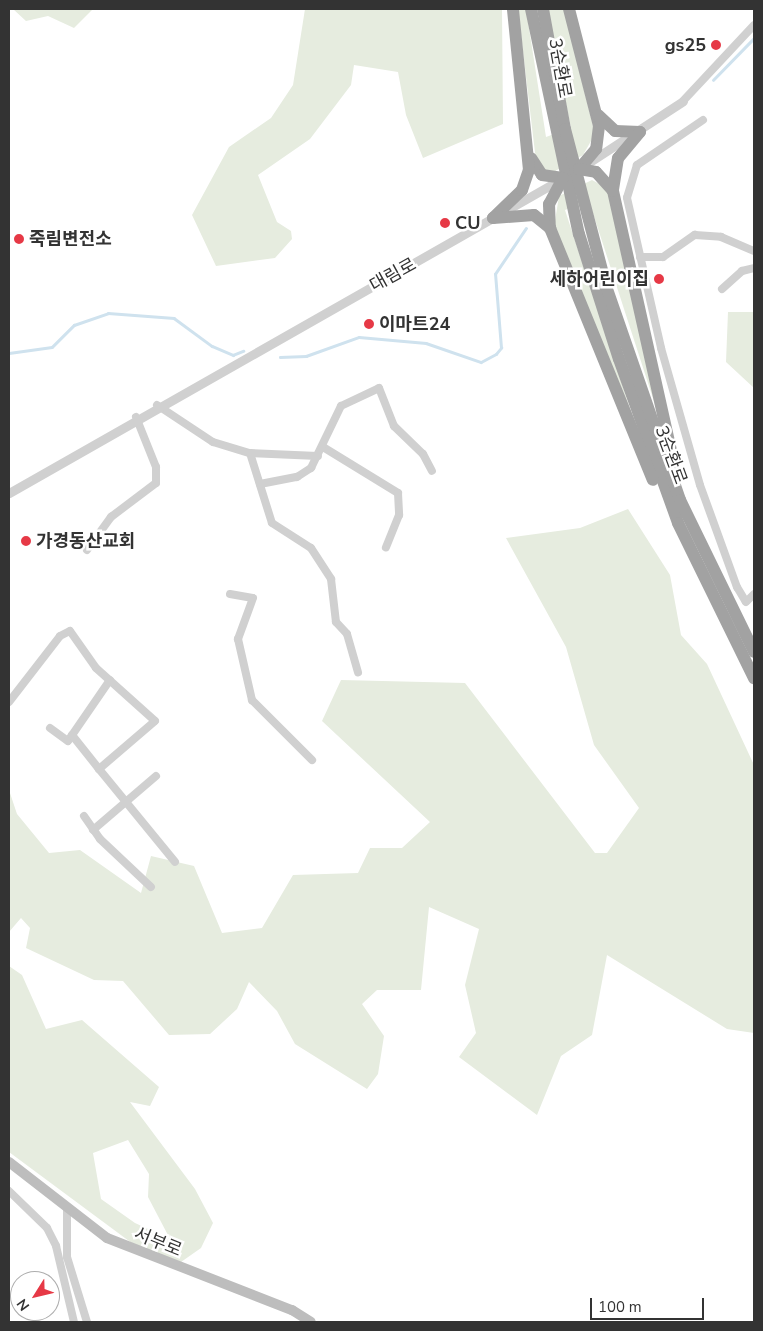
<!DOCTYPE html>
<meta charset="utf-8">
<style>
body{margin:0}
#map{position:relative;width:763px;height:1331px;overflow:hidden;background:#fff;font-family:"Nunito Sans","Noto Sans KR",sans-serif}
div>[style]{position:absolute}
[style*='--x']{left:calc(var(--x)*1px);top:calc(var(--y)*1px);width:calc(var(--w)*1px);rotate:calc(var(--a)*1deg)}
.green>*{inset:0;background:#e6ecdf}
.stream>*{height:2.5px;margin:-1.25px;padding:0 1.25px;transform-origin:1.25px;border-radius:1.25px;background:#cfe2ee}
.minor>*{height:8px;margin:-4px;padding:0 4px;transform-origin:4px;border-radius:4px;background:#d0d0d0}
.tertiary>*{height:9px;margin:-4.5px;padding:0 4.5px;transform-origin:4.5px;border-radius:4.5px;background:#d0d0d0}
.secondary>*{height:10px;margin:-5px;padding:0 5px;transform-origin:5px;border-radius:5px;background:#bdbdbd}
.trunk>*{height:12px;margin:-6px;padding:0 6px;transform-origin:6px;border-radius:6px;background:#a2a2a2}
.dots>*{width:14px;height:14px;translate:-50% -50%;box-sizing:border-box;border:2px solid #fff;border-radius:50%}
span{translate:-50% -50%;white-space:nowrap;text-align:center;line-height:1.15;-webkit-text-stroke:5px #fff;paint-order:stroke}
.poi-label{font-size:18px;color:#333;font-weight:700}
.right{translate:-100% -50%;text-align:right}
.left{translate:0 -50%;text-align:left}
.street-label{font-size:18px;color:#333}
.frame{position:absolute;inset:0;border:10px solid #333;pointer-events:none}
.north{position:absolute;left:10px;top:1271px;width:50px;height:50px;box-sizing:border-box;background:#fff;border:1px solid #adadad;border-radius:50%;rotate:234deg;font-size:14px;font-weight:700;line-height:20px;text-align:center;color:#333}
.north::after{content:'';display:block;margin:auto;width:18px;height:22px;background:#e63946;clip-path:polygon(50% 0,100% 100%,50% 72%,0 100%)}
.scale{position:absolute;left:590px;top:1298px;width:114px;height:22px;box-sizing:border-box;border:2px solid #333;border-top:0;padding-left:6px;font-size:15px;line-height:18px;white-space:nowrap;color:#333;-webkit-text-stroke:4px #fff;paint-order:stroke}
</style>
<div id="map">
<div class="green">
<i style="clip-path:polygon(13px 9px,93px 9px,74px 28px,48px 16px,26px 21px)"></i>
<i style="clip-path:polygon(305px 9px,502px 9px,503px 124px,423px 158px,406px 115px,398px 72px,354px 65px,351px 85px,310px 139px,258px 175px,277px 222px,291px 231px,292px 239px,275px 258px,216px 266px,192px 215px,229px 147px,271px 118px,293px 85px)"></i>
<i style="clip-path:polygon(518px 9px,526px 9px,546px 137px,571px 128px,547px 9px,564px 9px,595px 134px,583px 155px,550px 174px,536px 161px)"></i>
<i style="clip-path:polygon(592px 180px,607px 188px,660px 420px,589px 201px,565px 210px,638px 433px,554px 227px,559px 196px)"></i>
<i style="clip-path:polygon(728px 312px,754px 312px,754px 388px,726px 362px)"></i>
<i style="clip-path:polygon(628px 509px,670px 575px,681px 635px,707px 664px,754px 765px,754px 1033px,727px 1029px,607px 955px,592px 1035px,561px 1056px,537px 1115px,459px 1057px,476px 1033px,465px 985px,479px 929px,429px 907px,421px 990px,377px 990px,362px 1004px,384px 1036px,378px 1074px,367px 1089px,295px 1044px,277px 1011px,249px 982px,237px 1009px,210px 1034px,169px 1035px,123px 981px,94px 980px,26px 948px,30px 928px,21px 918px,9px 932px,9px 790px,17px 814px,49px 853px,80px 850px,141px 893px,151px 856px,194px 866px,222px 933px,262px 928px,293px 875px,358px 873px,370px 848px,402px 848px,430px 822px,322px 721px,341px 680px,465px 683px,595px 853px,607px 853px,639px 808px,594px 745px,566px 647px,506px 538px,580px 528px)"></i>
<i style="clip-path:polygon(evenodd,9px 966px,22px 975px,46px 1029px,82px 1020px,159px 1087px,150px 1106px,130px 1102px,195px 1189px,213px 1223px,201px 1248px,181px 1262px,133px 1244px,9px 1152px,9px 966px,128px 1140px,149px 1174px,148px 1197px,170px 1239px,135px 1223px,101px 1199px,93px 1153px,128px 1140px)"></i>
</div>
<div class="stream">
<i style="--x:713;--y:80;--w:59;--a:-45.7"></i>
<i style="--x:9;--y:353;--w:43;--a:-7.9"></i>
<i style="--x:52;--y:347;--w:31;--a:-45"></i>
<i style="--x:74;--y:325;--w:36;--a:-19"></i>
<i style="--x:108;--y:313;--w:66;--a:4.3"></i>
<i style="--x:174;--y:318;--w:47;--a:36.4"></i>
<i style="--x:212;--y:346;--w:23;--a:23"></i>
<i style="--x:233;--y:355;--w:11;--a:-22"></i>
<i style="--x:280;--y:357;--w:26;--a:-2"></i>
<i style="--x:306;--y:356;--w:56;--a:-19.7"></i>
<i style="--x:359;--y:337;--w:67;--a:5.1"></i>
<i style="--x:426;--y:343;--w:58;--a:19.1"></i>
<i style="--x:481;--y:362;--w:17;--a:-28"></i>
<i style="--x:496;--y:354;--w:8;--a:-50"></i>
<i style="--x:501;--y:348;--w:74;--a:-94.6"></i>
<i style="--x:495;--y:274;--w:55;--a:-56"></i>
</div>
<div class="minor">
<i style="--x:683;--y:101;--w:104;--a:-46.9"></i>
<i style="--x:703;--y:120;--w:80;--a:145.7"></i>
<i style="--x:637;--y:165;--w:34;--a:107"></i>
<i style="--x:627;--y:198;--w:154;--a:77.2"></i>
<i style="--x:661;--y:348;--w:142;--a:74.1"></i>
<i style="--x:700;--y:485;--w:109;--a:70.1"></i>
<i style="--x:737;--y:587;--w:17;--a:59"></i>
<i style="--x:746;--y:602;--w:11;--a:-45"></i>
<i style="--x:640;--y:257;--w:23;--a:0"></i>
<i style="--x:663;--y:257;--w:39;--a:-35"></i>
<i style="--x:695;--y:235;--w:26;--a:4"></i>
<i style="--x:721;--y:237;--w:36;--a:23"></i>
<i style="--x:722;--y:289;--w:27;--a:-42"></i>
<i style="--x:742;--y:271;--w:12;--a:-14"></i>
<i style="--x:157;--y:405;--w:67;--a:33.5"></i>
<i style="--x:213;--y:442;--w:39;--a:17"></i>
<i style="--x:250;--y:453;--w:73;--a:72.6"></i>
<i style="--x:272;--y:523;--w:46;--a:32.7"></i>
<i style="--x:311;--y:548;--w:37;--a:57"></i>
<i style="--x:331;--y:579;--w:43;--a:83.4"></i>
<i style="--x:336;--y:622;--w:16;--a:47"></i>
<i style="--x:347;--y:634;--w:40;--a:74"></i>
<i style="--x:323;--y:447;--w:88;--a:31.5"></i>
<i style="--x:398;--y:493;--w:22;--a:87"></i>
<i style="--x:399;--y:515;--w:35;--a:112"></i>
<i style="--x:250;--y:453;--w:68;--a:2.5"></i>
<i style="--x:260;--y:484;--w:38;--a:-11"></i>
<i style="--x:297;--y:477;--w:17;--a:-33"></i>
<i style="--x:311;--y:468;--w:69;--a:-64.2"></i>
<i style="--x:341;--y:406;--w:42;--a:-25.3"></i>
<i style="--x:379;--y:388;--w:41;--a:68.5"></i>
<i style="--x:394;--y:426;--w:40;--a:44"></i>
<i style="--x:423;--y:454;--w:19;--a:62"></i>
<i style="--x:87;--y:550;--w:41;--a:-54"></i>
<i style="--x:111;--y:517;--w:56;--a:-37.1"></i>
<i style="--x:156;--y:483;--w:16;--a:-90"></i>
<i style="--x:156;--y:467;--w:54;--a:-111.8"></i>
<i style="--x:230;--y:594;--w:23;--a:10"></i>
<i style="--x:253;--y:598;--w:44;--a:110.1"></i>
<i style="--x:238;--y:639;--w:63;--a:77.1"></i>
<i style="--x:252;--y:700;--w:85;--a:45"></i>
<i style="--x:9;--y:702;--w:83;--a:-52.3"></i>
<i style="--x:60;--y:636;--w:11;--a:-27"></i>
<i style="--x:70;--y:631;--w:45;--a:54.9"></i>
<i style="--x:96;--y:668;--w:79;--a:41.9"></i>
<i style="--x:155;--y:721;--w:74;--a:139.4"></i>
<i style="--x:99;--y:769;--w:120;--a:50.7"></i>
<i style="--x:50;--y:728;--w:22;--a:36"></i>
<i style="--x:68;--y:741;--w:74;--a:-55.5"></i>
<i style="--x:72;--y:735;--w:43;--a:51.5"></i>
<i style="--x:84;--y:816;--w:28;--a:55"></i>
<i style="--x:100;--y:839;--w:70;--a:43.3"></i>
<i style="--x:93;--y:830;--w:83;--a:-40.6"></i>
<i style="--x:9;--y:1191;--w:53;--a:44.2"></i>
<i style="--x:47;--y:1228;--w:20;--a:63"></i>
<i style="--x:56;--y:1246;--w:78;--a:76.7"></i>
<i style="--x:67;--y:1210;--w:47;--a:90"></i>
<i style="--x:67;--y:1257;--w:68;--a:72.9"></i>
</div>
<div class="tertiary">
<i style="--x:585;--y:165;--w:117;--a:-33.1"></i>
<i style="--x:9;--y:493;--w:637;--a:-29.62"></i>
</div>
<div class="secondary">
<i style="--x:9;--y:1162;--w:124;--a:37.8"></i>
<i style="--x:107;--y:1238;--w:199;--a:21.3"></i>
<i style="--x:292;--y:1310;--w:22;--a:32"></i>
</div>
<div class="trunk">
<i style="--x:531;--y:9;--w:230;--a:78"></i>
<i style="--x:579;--y:234;--w:131;--a:72.3"></i>
<i style="--x:619;--y:359;--w:174;--a:70.2"></i>
<i style="--x:678;--y:523;--w:173;--a:63.9"></i>
<i style="--x:543;--y:9;--w:122;--a:79.6"></i>
<i style="--x:565;--y:129;--w:165;--a:75.3"></i>
<i style="--x:607;--y:289;--w:223;--a:70.9"></i>
<i style="--x:680;--y:500;--w:169;--a:64"></i>
<i style="--x:569;--y:9;--w:121;--a:75.6"></i>
<i style="--x:599;--y:126;--w:23;--a:97"></i>
<i style="--x:596;--y:149;--w:26;--a:130"></i>
<i style="--x:598;--y:115;--w:23;--a:43"></i>
<i style="--x:615;--y:131;--w:25;--a:2"></i>
<i style="--x:640;--y:132;--w:34;--a:130"></i>
<i style="--x:618;--y:158;--w:33;--a:99"></i>
<i style="--x:613;--y:191;--w:281;--a:77.4"></i>
<i style="--x:531;--y:158;--w:20;--a:57"></i>
<i style="--x:542;--y:175;--w:21;--a:8"></i>
<i style="--x:579;--y:169;--w:17;--a:10"></i>
<i style="--x:596;--y:172;--w:25;--a:48"></i>
<i style="--x:563;--y:178;--w:30;--a:118"></i>
<i style="--x:549;--y:204;--w:24;--a:88"></i>
<i style="--x:550;--y:228;--w:272;--a:67.8"></i>
<i style="--x:493;--y:218;--w:40;--a:-44"></i>
<i style="--x:522;--y:190;--w:21;--a:-71"></i>
<i style="--x:529;--y:170;--w:162;--a:-95.7"></i>
<i style="--x:493;--y:218;--w:41;--a:-4.2"></i>
<i style="--x:534;--y:215;--w:21;--a:39"></i>
</div>
<div class="dots">
<i style="left:716px;top:45px;background:#e63946"></i>
<i style="left:445px;top:223px;background:#e63946"></i>
<i style="left:19px;top:239px;background:#e63946"></i>
<i style="left:659px;top:279px;background:#e63946"></i>
<i style="left:369px;top:324px;background:#e63946"></i>
<i style="left:26px;top:541px;background:#e63946"></i>
</div>
<div class="poi-label">
<span class="right" style="left:706px;top:45px">gs25</span>
<span class="left" style="left:455px;top:223px">CU</span>
<span class="left" style="left:29px;top:239px">죽림변전소</span>
<span class="right" style="left:649px;top:279px">세하어린이집</span>
<span class="left" style="left:379px;top:324px">이마트24</span>
<span class="left" style="left:36px;top:541px">가경동산교회</span>
</div>
<div class="street-label">
<span style="left:560px;top:68px;rotate:80deg">3순환로</span>
<span style="left:393px;top:275px;rotate:-29deg">대림로</span>
<span style="left:671px;top:455px;rotate:70deg">3순환로</span>
<span style="left:158px;top:1242px;rotate:22deg">서부로</span>
</div>
<div class="frame"></div>
<div class="north">N</div>
<div class="scale">100 m</div>
</div>
